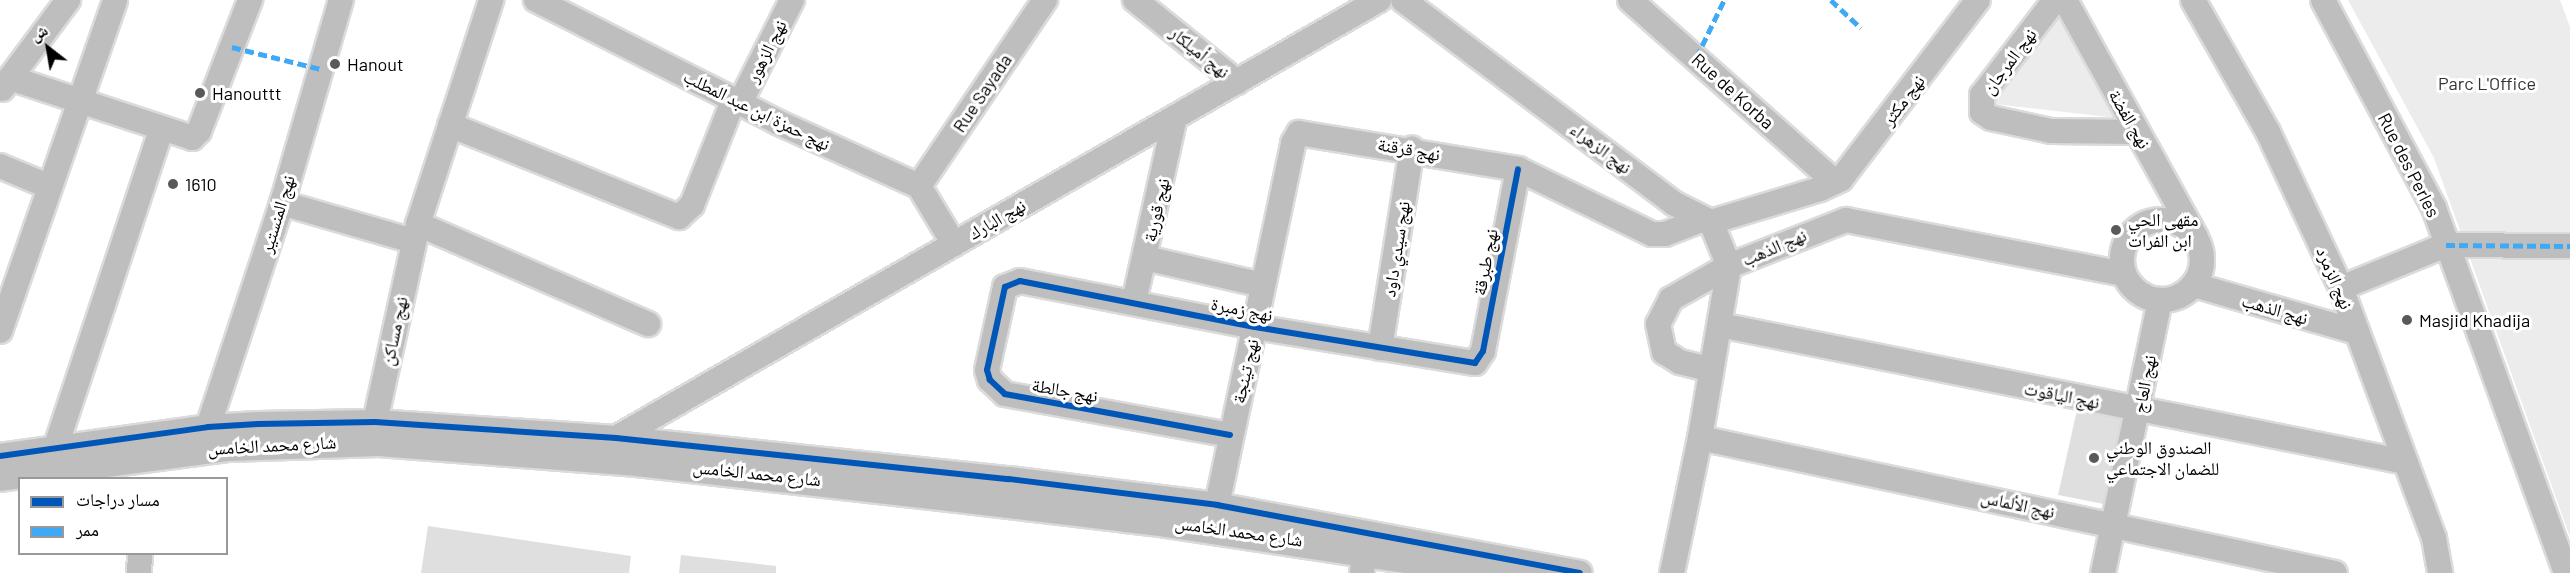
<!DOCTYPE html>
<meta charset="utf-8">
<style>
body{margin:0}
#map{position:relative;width:2570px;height:573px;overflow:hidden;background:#fff;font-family:Barlow,"Noto Naskh Arabic",sans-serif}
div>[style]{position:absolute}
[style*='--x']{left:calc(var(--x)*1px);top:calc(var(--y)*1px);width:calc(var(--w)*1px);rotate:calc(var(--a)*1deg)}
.green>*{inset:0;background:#ececec}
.building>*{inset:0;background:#dfdfdf}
.roads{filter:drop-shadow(2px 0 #dbdbdb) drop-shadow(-2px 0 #dbdbdb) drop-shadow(0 2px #dbdbdb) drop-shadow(0 -2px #dbdbdb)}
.minor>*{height:24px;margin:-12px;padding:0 12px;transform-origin:12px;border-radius:12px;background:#bebebe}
.minor>.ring{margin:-12px;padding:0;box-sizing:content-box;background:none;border:24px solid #bebebe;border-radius:50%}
.major>*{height:32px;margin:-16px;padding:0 16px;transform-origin:16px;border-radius:16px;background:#bebebe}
.quiet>*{height:4.5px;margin-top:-2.25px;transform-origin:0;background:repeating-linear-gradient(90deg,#3fa9f5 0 9px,transparent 0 13.5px)}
.cycleway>*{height:6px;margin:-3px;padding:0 3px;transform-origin:3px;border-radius:3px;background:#0057b8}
.dots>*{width:16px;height:16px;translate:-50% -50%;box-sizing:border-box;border:3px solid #fff;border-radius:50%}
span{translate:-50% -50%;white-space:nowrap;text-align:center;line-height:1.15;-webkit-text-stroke:6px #fff;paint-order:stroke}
.street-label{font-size:18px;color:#000}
.poi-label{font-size:18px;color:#000}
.left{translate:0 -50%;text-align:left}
.park-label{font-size:18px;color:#333}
.legend{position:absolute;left:18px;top:477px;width:210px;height:78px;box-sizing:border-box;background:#fff;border:2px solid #999;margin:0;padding:8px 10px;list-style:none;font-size:18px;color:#000}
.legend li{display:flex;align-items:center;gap:12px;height:30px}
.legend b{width:30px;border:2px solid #999}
.north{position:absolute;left:18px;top:18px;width:60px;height:60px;-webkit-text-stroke:4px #fff;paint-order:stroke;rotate:329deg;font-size:16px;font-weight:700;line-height:24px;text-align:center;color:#000}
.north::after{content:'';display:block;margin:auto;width:21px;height:27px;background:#000;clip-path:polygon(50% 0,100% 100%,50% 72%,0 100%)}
</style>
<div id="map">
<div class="green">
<i style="clip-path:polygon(2348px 0,2560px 0,2570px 27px,2570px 537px,2434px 158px)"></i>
<i style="clip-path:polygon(2059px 6px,2117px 118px,1986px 103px)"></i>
</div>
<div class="building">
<i style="clip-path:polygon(2077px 410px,2131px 421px,2109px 505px,2058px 495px)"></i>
<i style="clip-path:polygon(428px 526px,631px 556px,629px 573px,421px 573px)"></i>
<i style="clip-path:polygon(681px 555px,776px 566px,776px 573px,679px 573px)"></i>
</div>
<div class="roads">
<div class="minor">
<i style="--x:536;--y:0;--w:270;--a:26.8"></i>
<i style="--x:777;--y:122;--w:156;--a:24.3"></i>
<i style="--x:919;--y:186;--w:68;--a:58.9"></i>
<i style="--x:1135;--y:0;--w:131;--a:38.8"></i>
<i style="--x:1403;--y:0;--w:338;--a:36.9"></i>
<i style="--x:1673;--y:203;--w:42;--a:26.6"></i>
<i style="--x:1711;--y:222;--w:114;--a:-16.8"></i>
<i style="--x:1820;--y:189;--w:23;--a:-25"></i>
<i style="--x:1841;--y:179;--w:225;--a:-52.6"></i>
<i style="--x:1630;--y:0;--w:274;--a:41.6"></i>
<i style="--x:2055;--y:0;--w:120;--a:127.5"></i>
<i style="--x:1982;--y:95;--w:17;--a:90"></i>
<i style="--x:1982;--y:112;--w:11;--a:34"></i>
<i style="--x:1991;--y:118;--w:61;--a:12.2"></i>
<i style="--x:2051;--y:131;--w:86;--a:0.7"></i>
<i style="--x:2065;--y:0;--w:271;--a:61.1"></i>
<i style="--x:2193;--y:0;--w:152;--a:60.4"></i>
<i style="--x:2268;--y:132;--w:172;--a:64.9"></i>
<i style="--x:2341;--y:288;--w:267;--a:69.6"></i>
<i style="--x:2434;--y:538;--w:36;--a:80"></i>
<i style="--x:2323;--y:0;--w:236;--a:61.9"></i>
<i style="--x:2434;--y:208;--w:388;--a:70.1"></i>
<i style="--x:10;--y:78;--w:192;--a:18.2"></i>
<i style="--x:192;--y:138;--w:10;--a:-45"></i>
<i style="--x:199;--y:131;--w:141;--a:-68.7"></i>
<i style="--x:2;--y:89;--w:111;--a:-53.4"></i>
<i style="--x:740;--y:103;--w:115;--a:-63.2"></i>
<i style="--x:450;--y:125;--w:247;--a:21.9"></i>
<i style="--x:679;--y:217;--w:18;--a:-43"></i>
<i style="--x:692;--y:205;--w:114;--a:-68.4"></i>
<i style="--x:0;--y:166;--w:54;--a:22.8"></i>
<i style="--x:919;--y:186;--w:225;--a:-55.9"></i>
<i style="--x:282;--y:203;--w:136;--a:16.2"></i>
<i class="ring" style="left:2122px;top:220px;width:56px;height:56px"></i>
<i style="--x:1711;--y:222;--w:48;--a:67.8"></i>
<i style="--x:1729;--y:266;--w:67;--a:150.4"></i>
<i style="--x:1671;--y:299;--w:28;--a:117"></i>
<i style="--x:1658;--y:324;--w:29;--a:78"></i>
<i style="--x:1664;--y:352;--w:19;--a:32"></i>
<i style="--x:1680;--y:362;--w:32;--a:14"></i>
<i style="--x:418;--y:224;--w:251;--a:23.5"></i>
<i style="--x:1145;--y:258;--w:121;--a:12.9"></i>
<i style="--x:2194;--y:285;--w:170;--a:16.1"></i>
<i style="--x:2341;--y:288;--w:113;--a:-22.3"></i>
<i style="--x:2446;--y:245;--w:124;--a:0.5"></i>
<i style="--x:1134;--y:302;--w:189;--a:-77.5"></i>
<i style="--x:1720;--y:325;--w:699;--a:11.31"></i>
<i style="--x:0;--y:331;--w:350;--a:-70.8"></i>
<i style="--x:1380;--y:348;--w:202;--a:-80.9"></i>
<i style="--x:375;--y:422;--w:203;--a:-77.7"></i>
<i style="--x:418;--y:224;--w:236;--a:-71.9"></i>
<i style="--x:208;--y:427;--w:236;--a:-71.7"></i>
<i style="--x:282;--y:203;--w:211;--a:-73.8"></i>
<i style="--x:1230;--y:435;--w:229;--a:-169.7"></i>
<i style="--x:1005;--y:394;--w:21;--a:-137"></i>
<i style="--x:990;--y:380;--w:10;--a:-107"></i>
<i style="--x:987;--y:370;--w:85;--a:-77.8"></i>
<i style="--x:1005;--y:287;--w:16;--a:-22"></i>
<i style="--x:1020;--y:281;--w:239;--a:11.1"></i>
<i style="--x:1255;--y:327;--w:223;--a:9.3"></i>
<i style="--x:1475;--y:363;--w:14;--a:-56"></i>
<i style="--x:1483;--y:351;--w:185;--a:-79.1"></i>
<i style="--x:616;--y:438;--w:880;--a:-29.86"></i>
<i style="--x:1700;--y:438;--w:649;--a:12"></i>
<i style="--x:56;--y:446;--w:333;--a:-71.6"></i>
<i style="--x:0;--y:456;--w:210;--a:-7.9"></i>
<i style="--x:208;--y:427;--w:50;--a:-3.4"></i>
<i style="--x:258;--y:424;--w:117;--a:-1"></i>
<i style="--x:375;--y:422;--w:242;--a:3.8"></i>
<i style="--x:616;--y:438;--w:395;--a:6"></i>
<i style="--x:1009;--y:479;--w:210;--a:7.1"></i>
<i style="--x:1217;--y:505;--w:369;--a:10.6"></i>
<i style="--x:1217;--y:505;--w:370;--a:-78.1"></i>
<i style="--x:1293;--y:143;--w:12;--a:-59"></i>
<i style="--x:1299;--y:133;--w:222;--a:9.3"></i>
<i style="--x:1518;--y:169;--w:149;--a:25.9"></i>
<i style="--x:1652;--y:234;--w:13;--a:0"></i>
<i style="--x:1665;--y:234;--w:40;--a:-21"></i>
<i style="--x:139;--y:573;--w:19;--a:-87"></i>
<i style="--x:1362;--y:573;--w:24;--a:-85"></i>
<i style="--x:1672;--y:573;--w:138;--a:-78.3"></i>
<i style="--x:1700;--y:438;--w:174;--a:-80.4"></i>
<i style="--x:1729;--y:266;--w:126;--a:-21.5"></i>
<i style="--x:1846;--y:220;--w:283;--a:11"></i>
<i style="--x:2103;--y:573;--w:279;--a:-78.2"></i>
</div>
<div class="major">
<i style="--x:0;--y:475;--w:231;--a:-7.5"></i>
<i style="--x:229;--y:445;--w:150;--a:-1.9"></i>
<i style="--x:379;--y:440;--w:250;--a:4.4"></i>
<i style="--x:628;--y:459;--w:324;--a:6.4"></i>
<i style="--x:950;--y:495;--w:219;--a:6.8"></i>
<i style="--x:1167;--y:521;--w:347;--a:8.6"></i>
</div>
</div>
<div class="quiet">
<i style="--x:1831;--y:0;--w:41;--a:43"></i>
<i style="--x:232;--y:47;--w:92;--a:13.9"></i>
<i style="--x:1696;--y:58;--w:64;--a:-64.2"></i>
<i style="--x:2446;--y:245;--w:124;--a:0.5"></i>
</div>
<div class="cycleway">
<i style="--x:1230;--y:435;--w:229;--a:-169.7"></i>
<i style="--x:1005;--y:394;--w:21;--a:-137"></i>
<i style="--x:990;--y:380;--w:10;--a:-107"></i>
<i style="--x:987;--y:370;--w:85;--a:-77.8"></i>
<i style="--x:1005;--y:287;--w:16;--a:-22"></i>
<i style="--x:1020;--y:281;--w:239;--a:11.1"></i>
<i style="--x:1255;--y:327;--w:223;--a:9.3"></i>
<i style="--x:1475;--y:363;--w:14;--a:-56"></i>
<i style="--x:1483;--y:351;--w:185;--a:-79.1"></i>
<i style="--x:0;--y:456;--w:210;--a:-7.9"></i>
<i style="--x:208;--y:427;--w:50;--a:-3.4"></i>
<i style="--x:258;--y:424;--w:117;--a:-1"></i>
<i style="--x:375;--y:422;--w:242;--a:3.8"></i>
<i style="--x:616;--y:438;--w:395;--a:6"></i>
<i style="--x:1009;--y:479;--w:210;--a:7.1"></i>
<i style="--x:1217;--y:505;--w:369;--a:10.6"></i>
</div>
<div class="dots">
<i style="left:335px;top:64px;background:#595959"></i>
<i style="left:200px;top:93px;background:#595959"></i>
<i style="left:173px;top:184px;background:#595959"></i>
<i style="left:2116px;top:230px;background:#595959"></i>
<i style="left:2407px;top:320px;background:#595959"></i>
<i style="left:2094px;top:458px;background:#595959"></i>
</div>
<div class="street-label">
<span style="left:766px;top:51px;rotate:-63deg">نهج الزهور</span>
<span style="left:1200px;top:52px;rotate:39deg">نهج أميلكار</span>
<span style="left:2009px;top:61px;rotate:-53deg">نهج المرجان</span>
<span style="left:1733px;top:91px;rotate:42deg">Rue de Korba</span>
<span style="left:982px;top:93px;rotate:-56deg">Rue Sayada</span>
<span style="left:1903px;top:100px;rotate:-53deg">نهج مكثر</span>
<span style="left:757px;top:110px;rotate:26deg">نهج حمزة ابن عبد المطلب</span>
<span style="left:2130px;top:119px;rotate:60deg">نهج الفضة</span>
<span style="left:1601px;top:148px;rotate:37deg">نهج الزهراء</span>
<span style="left:1409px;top:149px;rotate:10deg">نهج قرقنة</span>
<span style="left:2409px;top:165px;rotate:63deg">Rue des Perles</span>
<span style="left:1156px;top:210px;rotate:-77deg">نهج قورية</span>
<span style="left:277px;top:214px;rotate:-73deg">نهج المنستير</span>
<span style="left:997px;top:219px;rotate:-30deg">نهج البارك</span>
<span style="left:1774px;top:247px;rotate:-23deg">نهج الذهب</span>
<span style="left:1396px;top:249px;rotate:-81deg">نهج سيدي داود</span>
<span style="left:1485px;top:262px;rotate:-79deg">نهج طبرقة</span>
<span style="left:2335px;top:278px;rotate:67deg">نهج الزمرد</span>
<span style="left:1242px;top:309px;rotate:11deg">نهج زمبرة</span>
<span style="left:2275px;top:309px;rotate:16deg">نهج الذهب</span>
<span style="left:394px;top:331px;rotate:-78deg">نهج مساكن</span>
<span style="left:1245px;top:371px;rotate:-77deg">نهج تينجة</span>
<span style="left:2144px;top:384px;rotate:-79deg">نهج العاج</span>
<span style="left:1065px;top:390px;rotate:10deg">نهج جالطة</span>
<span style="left:2062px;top:395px;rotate:11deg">نهج الياقوت</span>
<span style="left:272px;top:445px;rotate:-3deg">شارع محمد الخامس</span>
<span style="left:757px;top:473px;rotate:6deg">شارع محمد الخامس</span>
<span style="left:2018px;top:504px;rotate:12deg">نهج الألماس</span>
<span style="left:1239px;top:531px;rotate:8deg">شارع محمد الخامس</span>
</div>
<div class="poi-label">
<span class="left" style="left:347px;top:64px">Hanout</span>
<span class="left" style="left:212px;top:93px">Hanouttt</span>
<span class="left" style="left:185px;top:184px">1610</span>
<span class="left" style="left:2128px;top:230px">مقهى الحي<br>ابن الفرات</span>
<span class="left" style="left:2419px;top:320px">Masjid Khadija</span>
<span class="left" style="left:2106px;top:458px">الصندوق الوطني<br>للضمان الاجتماعي</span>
</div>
<div class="park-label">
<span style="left:2487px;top:83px">Parc L'Office</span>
</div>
<ul class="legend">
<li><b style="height:8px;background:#0057b8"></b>مسار دراجات</li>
<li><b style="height:8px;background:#3fa9f5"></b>ممر</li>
</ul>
<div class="north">ش</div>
</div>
